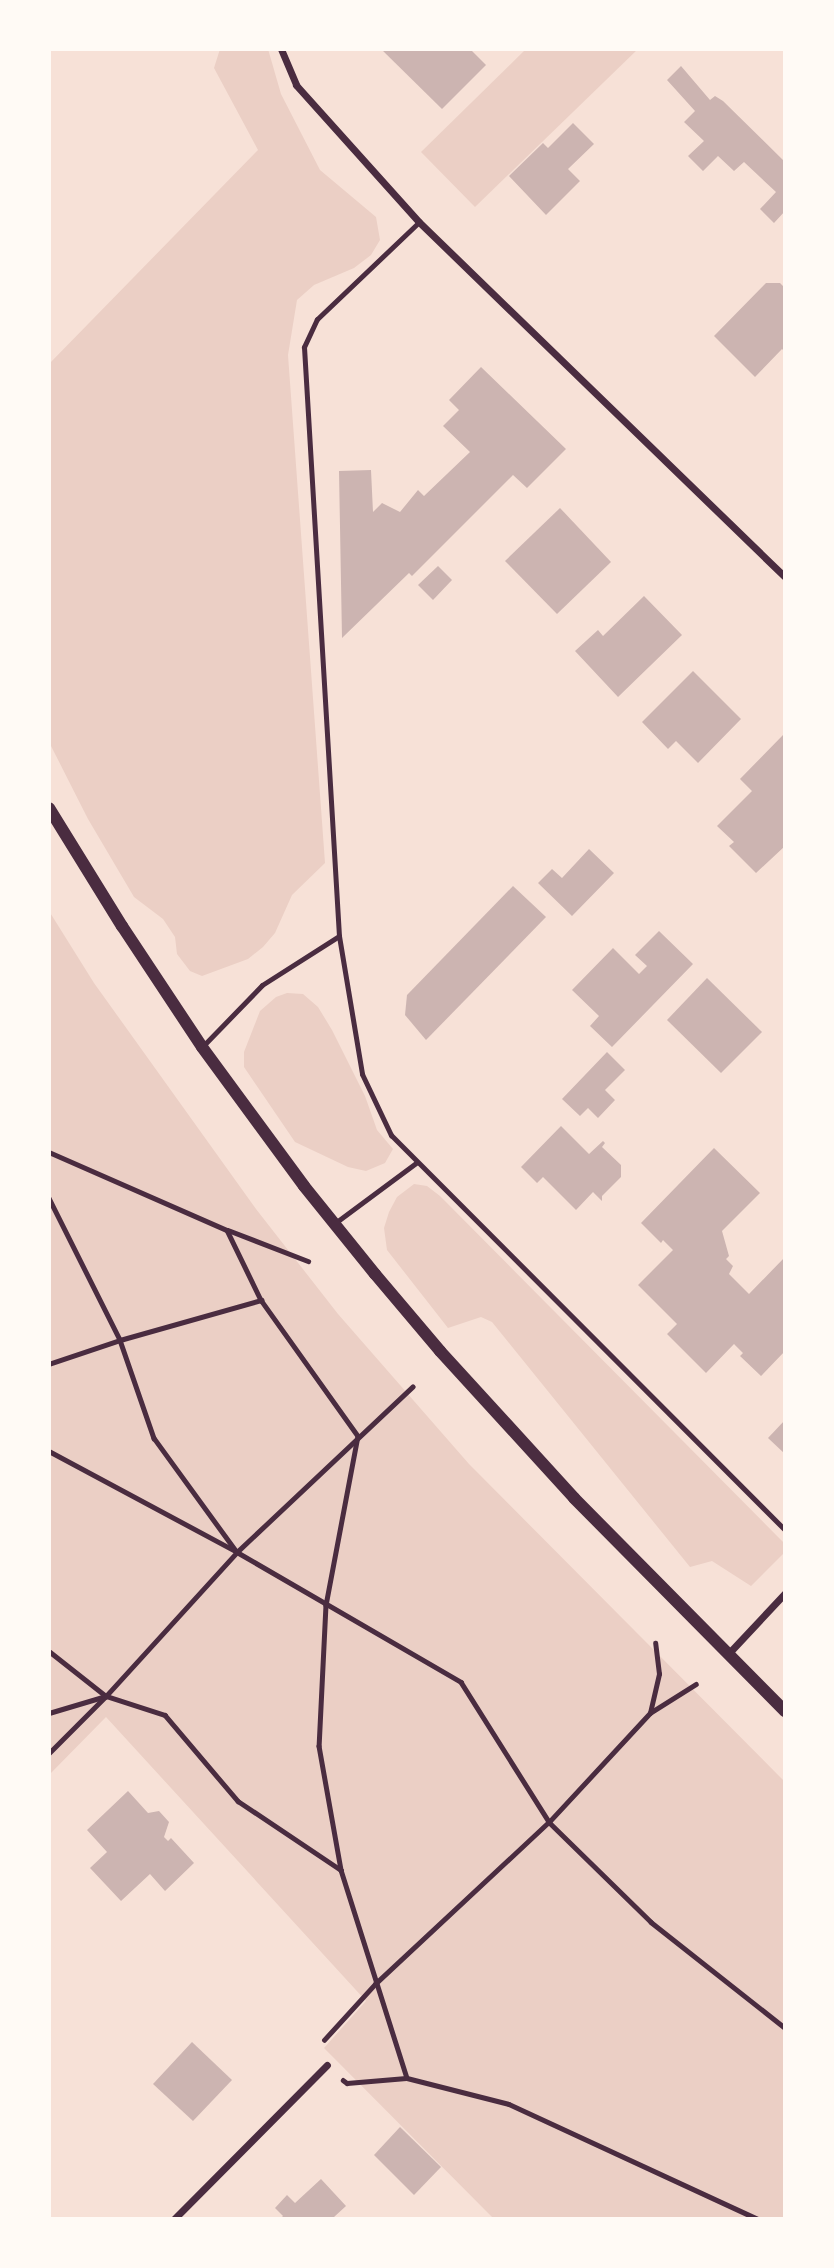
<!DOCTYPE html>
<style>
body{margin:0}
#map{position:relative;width:834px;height:2268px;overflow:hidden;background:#f7e1d7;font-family:Ubuntu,sans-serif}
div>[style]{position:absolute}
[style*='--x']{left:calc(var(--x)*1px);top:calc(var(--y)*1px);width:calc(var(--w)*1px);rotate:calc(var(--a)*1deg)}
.green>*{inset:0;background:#ebcfc5}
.building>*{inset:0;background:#ccb4b1}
.path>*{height:4.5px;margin:-2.25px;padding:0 2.25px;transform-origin:2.25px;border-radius:2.25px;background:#4a2c40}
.service>*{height:5px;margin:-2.5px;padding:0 2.5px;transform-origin:2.5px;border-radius:2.5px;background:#4a2c40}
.minor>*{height:7px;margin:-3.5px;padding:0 3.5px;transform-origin:3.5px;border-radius:3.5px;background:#4a2c40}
.tertiary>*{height:12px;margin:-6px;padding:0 6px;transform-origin:6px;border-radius:6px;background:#4a2c40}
span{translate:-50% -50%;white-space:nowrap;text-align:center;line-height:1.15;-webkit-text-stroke:5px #fffaf5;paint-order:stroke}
.frame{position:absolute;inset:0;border:51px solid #fffaf5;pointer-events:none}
</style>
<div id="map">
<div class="green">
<i style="clip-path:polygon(220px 49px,268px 49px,281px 94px,320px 170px,376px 217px,380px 240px,371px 255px,354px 268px,314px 285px,297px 300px,288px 355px,325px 863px,292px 895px,275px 933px,263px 947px,248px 959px,202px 976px,190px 971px,177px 954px,175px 937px,163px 919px,134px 897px,88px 819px,49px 742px,49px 364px,258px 150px,214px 68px)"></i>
<i style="clip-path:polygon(526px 49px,637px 50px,475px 207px,421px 152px)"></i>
<i style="clip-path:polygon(49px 911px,94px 983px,256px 1209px,338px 1314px,469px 1464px,785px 1782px,785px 2219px,494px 2219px,324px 2048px,366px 2001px,106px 1717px,49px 1775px)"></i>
<i style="clip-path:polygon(287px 993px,303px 994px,318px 1007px,332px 1030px,365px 1096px,377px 1130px,393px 1149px,385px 1163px,366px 1171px,348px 1167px,295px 1142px,244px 1067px,244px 1052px,260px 1011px,276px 997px)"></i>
<i style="clip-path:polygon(414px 1184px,427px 1186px,440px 1196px,785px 1544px,785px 1552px,751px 1586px,712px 1561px,690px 1567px,492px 1322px,481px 1317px,448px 1328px,387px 1250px,384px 1228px,389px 1212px,397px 1197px)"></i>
</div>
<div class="building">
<i style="clip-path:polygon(381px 49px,470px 49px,486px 65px,442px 109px)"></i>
<i style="clip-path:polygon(681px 66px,710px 100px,715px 96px,723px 101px,785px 162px,785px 211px,774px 223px,760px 209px,776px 192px,744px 162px,734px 171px,718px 156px,703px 171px,688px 156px,704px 141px,684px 122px,695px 111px,667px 80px)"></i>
<i style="clip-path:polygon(573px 123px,594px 144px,568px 169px,580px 181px,546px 215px,509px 176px,543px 143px,548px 148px)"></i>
<i style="clip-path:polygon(766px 283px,780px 283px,785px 288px,785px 352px,782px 349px,755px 377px,714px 336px)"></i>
<i style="clip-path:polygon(481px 367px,566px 449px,527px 488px,513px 475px,412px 576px,409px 573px,342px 638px,339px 471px,371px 470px,373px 512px,382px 503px,400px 512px,418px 490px,424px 496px,470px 452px,443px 426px,459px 410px,449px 400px)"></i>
<i style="clip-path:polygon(560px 508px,611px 562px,557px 614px,505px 561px)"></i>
<i style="clip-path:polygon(438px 566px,452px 580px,433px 600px,418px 585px)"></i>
<i style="clip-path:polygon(644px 596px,682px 635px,618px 697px,575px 651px,598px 630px,603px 636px)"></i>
<i style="clip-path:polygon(693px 671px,741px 719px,698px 763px,676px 741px,668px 749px,642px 722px)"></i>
<i style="clip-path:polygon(783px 735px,785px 846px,756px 873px,729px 846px,734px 842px,717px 826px,752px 791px,740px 779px)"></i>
<i style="clip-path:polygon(589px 849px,614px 873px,572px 916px,538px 883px,552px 869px,562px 878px)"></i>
<i style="clip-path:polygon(513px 886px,546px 917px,426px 1040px,405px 1015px,407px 995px)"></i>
<i style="clip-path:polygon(659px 931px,693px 964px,612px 1047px,590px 1026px,599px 1016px,572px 990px,613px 948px,639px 974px,647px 966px,635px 955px)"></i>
<i style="clip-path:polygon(707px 978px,762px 1032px,721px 1073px,667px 1020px)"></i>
<i style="clip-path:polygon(607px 1052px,625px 1070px,605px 1090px,615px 1100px,598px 1118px,588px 1108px,580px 1116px,562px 1099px)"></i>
<i style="clip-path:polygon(561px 1126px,589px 1154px,603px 1141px,605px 1143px,602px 1147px,621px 1165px,621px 1177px,602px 1196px,602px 1201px,593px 1192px,576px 1210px,543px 1177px,537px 1183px,521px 1167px)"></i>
<i style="clip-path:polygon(714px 1148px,760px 1193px,722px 1231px,729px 1256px,726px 1259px,733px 1266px,729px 1274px,749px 1294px,785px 1257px,785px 1351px,761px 1376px,740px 1356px,743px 1353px,734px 1344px,706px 1373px,667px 1334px,677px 1324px,638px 1285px,673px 1250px,663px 1240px,661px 1243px,641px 1223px)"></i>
<i style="clip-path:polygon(785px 1420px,785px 1454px,768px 1438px)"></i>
<i style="clip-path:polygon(128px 1791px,148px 1813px,159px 1811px,169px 1822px,164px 1837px,168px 1841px,171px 1838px,194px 1863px,165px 1891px,150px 1874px,121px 1901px,90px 1868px,107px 1852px,87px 1830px)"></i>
<i style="clip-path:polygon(192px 2042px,232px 2080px,193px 2121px,153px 2084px)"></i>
<i style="clip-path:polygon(400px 2127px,441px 2167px,414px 2195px,374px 2155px)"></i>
<i style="clip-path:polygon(321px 2179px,346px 2206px,334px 2217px,336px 2219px,280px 2219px,283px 2216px,275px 2208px,287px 2195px,295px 2203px)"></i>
</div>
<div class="path">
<i style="--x:49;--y:1152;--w:194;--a:23.7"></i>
<i style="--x:227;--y:1230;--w:78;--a:64.1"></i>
<i style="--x:261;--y:1300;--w:167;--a:54.5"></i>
<i style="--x:358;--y:1436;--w:172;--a:100.7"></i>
<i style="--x:326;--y:1605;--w:141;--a:92.8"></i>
<i style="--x:319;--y:1746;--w:126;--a:79.9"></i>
<i style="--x:49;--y:1198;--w:159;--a:63.4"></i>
<i style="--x:120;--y:1340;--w:104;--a:70.9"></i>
<i style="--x:154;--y:1438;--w:140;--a:54"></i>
<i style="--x:228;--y:1230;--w:86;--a:21.2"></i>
<i style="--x:49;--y:1364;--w:75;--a:-18.7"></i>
<i style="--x:120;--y:1340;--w:147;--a:-15.8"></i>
<i style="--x:49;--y:1451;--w:213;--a:28.2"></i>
<i style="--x:237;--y:1552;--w:259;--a:30.1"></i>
<i style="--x:461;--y:1682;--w:165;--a:57.8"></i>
<i style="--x:549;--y:1822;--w:143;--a:44.4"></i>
<i style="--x:651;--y:1922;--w:171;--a:38.3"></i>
<i style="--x:49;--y:1651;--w:73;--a:38.3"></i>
<i style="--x:49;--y:1713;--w:59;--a:-16.6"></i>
<i style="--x:106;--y:1696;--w:62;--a:17.9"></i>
<i style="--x:165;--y:1715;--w:113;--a:49.7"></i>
<i style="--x:238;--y:1801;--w:124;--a:33.8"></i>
<i style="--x:341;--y:1870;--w:218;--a:72.4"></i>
<i style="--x:407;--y:2078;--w:105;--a:14.3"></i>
<i style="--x:509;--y:2104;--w:274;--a:24.8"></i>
<i style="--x:650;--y:1713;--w:40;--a:-77"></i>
<i style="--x:659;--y:1674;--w:31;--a:-97"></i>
<i style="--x:49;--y:1753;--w:81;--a:-45"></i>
<i style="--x:106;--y:1696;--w:195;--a:-47.7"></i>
<i style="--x:237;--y:1552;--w:241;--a:-43.3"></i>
<i style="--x:324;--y:2040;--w:76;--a:-47.7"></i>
<i style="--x:375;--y:1984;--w:238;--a:-43"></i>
<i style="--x:549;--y:1822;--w:149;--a:-47.2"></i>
<i style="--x:650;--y:1713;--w:54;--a:-32.2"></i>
<i style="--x:343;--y:2080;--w:5;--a:37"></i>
<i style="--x:347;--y:2083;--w:59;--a:-4.8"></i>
</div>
<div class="service">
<i style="--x:419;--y:222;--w:141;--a:136.4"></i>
<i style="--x:317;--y:319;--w:31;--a:115"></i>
<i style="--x:304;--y:347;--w:590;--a:86.6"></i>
<i style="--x:339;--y:936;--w:140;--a:80.5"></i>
<i style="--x:362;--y:1074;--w:68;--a:64.6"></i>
<i style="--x:391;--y:1135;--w:558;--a:45.07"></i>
<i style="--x:202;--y:1047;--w:86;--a:-45.9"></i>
<i style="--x:262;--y:985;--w:91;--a:-32.5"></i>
<i style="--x:335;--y:1223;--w:102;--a:-36.6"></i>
</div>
<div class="minor">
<i style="--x:281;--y:49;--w:39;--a:67"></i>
<i style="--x:296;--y:85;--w:184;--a:48.1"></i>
<i style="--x:419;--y:222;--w:510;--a:44.13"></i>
<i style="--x:728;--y:1654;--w:83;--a:-46.9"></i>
<i style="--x:174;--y:2219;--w:217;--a:-45.2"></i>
</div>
<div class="tertiary">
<i style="--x:49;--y:808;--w:139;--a:58.3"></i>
<i style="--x:122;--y:926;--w:145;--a:56.5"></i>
<i style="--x:202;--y:1047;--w:172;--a:53.7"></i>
<i style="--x:304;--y:1186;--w:113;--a:51.1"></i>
<i style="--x:375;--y:1274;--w:101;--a:49.8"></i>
<i style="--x:440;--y:1351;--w:199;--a:47.6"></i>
<i style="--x:574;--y:1498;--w:300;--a:45.3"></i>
</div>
<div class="frame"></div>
</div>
